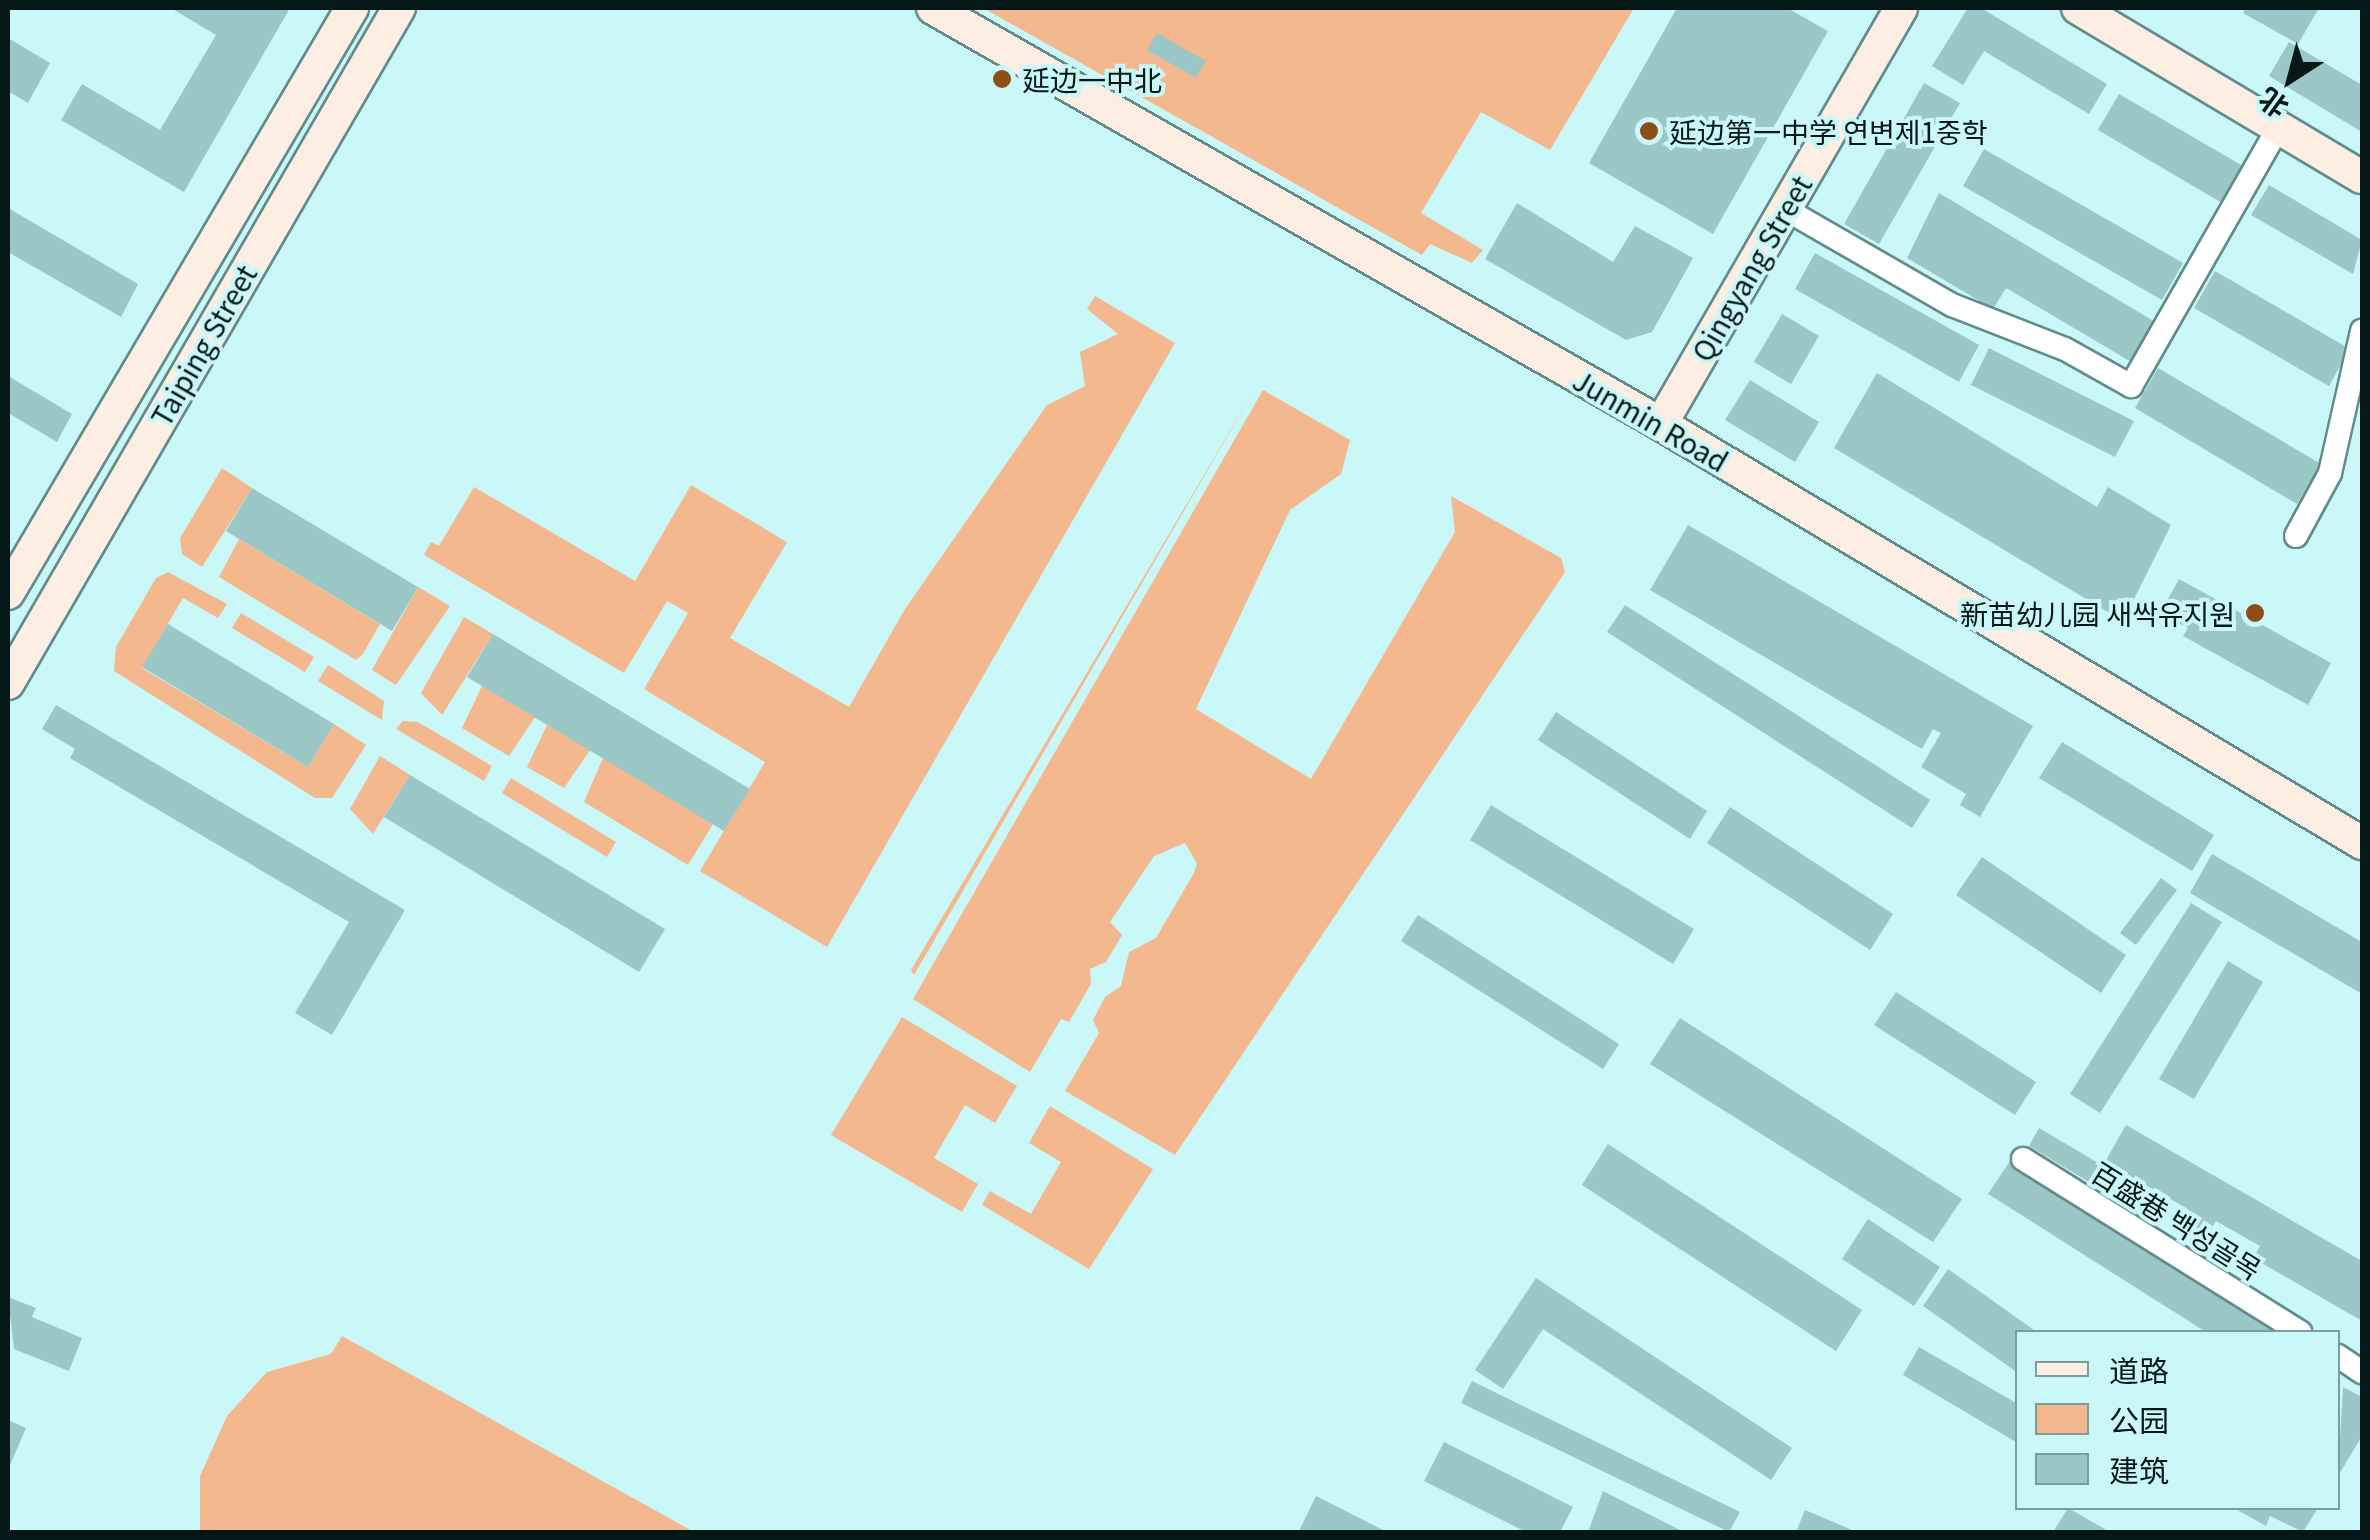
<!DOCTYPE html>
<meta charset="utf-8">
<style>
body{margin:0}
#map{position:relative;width:2370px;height:1540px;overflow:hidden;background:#caf7f7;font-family:Georgia,"Noto Sans SC","Noto Sans KR",serif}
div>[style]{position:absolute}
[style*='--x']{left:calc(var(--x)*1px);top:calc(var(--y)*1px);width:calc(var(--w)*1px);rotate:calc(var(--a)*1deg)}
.green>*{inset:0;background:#f4b88e}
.building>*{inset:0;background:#9cc7c7}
.roads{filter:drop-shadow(2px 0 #628c8c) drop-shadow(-2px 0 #628c8c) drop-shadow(0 2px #628c8c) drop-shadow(0 -2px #628c8c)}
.street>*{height:22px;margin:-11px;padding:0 11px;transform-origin:11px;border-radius:11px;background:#fff}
.secondary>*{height:32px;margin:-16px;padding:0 16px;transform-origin:16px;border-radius:16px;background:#fdeee4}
.dots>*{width:28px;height:28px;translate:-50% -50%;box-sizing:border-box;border:5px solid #caf7f7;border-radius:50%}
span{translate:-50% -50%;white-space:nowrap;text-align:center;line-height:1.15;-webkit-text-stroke:8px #caf7f7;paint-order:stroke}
.poi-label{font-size:28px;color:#061717}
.left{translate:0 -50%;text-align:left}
.right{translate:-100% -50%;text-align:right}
.street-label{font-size:28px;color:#061717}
.frame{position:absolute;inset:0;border:10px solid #061717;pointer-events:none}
.legend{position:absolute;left:2015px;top:1330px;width:325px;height:180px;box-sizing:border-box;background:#caf7f7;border:2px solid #7c9d9d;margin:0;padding:12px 18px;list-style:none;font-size:30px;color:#061717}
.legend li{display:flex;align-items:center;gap:20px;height:50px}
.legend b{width:50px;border:2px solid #7c9d9d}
.north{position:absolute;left:2240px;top:30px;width:100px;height:100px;-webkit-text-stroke:8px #caf7f7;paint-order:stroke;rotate:216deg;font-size:28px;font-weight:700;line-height:40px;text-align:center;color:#061717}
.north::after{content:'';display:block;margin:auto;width:35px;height:45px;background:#061717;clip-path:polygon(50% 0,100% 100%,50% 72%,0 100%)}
</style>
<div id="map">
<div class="green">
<i style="clip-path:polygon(983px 8px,1634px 8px,1550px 150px,1481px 112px,1421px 213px,1483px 250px,1472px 263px,1430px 244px,1422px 255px)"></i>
<i style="clip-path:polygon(1095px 296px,1175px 343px,827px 947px,700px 871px,765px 762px,644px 689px,688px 613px,667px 601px,624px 673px,424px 555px,431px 542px,439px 546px,474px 487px,635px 581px,691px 485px,787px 542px,730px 638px,849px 707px,905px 609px,1047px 405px,1085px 386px,1080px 352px,1118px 334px,1087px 309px)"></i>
<i style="clip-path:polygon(1256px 387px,914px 975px,911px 970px)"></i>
<i style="clip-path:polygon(1263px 390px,1350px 440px,1341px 474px,1290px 510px,1196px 709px,1311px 779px,1455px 532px,1451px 496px,1561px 558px,1565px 572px,1175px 1155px,1065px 1091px,1099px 1033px,1093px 1020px,1105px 997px,1121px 986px,1129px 952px,1156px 938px,1194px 873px,1197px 863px,1185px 843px,1154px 856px,1110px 922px,1122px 935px,1106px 962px,1090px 969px,1091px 984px,1069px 1022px,1061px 1019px,1030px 1072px,913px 999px)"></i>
<i style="clip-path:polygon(222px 468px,252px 488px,202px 567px,182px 554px,180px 538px)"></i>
<i style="clip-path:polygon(239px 539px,380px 624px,363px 654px,356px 660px,219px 577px)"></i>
<i style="clip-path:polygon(168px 572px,227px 604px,218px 618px,183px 598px,142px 668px,308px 767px,334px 724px,366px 745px,332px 798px,315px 798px,114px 671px,116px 647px,156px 578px)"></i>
<i style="clip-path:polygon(418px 587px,450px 606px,396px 685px,372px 670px)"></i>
<i style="clip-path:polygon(241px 613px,314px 657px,305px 672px,232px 628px)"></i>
<i style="clip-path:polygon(464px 617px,493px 634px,442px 715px,421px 693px)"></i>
<i style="clip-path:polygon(328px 665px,384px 701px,382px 720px,318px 681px)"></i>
<i style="clip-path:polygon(482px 686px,535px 717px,509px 756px,462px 728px)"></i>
<i style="clip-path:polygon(403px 721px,418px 722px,492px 766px,484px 781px,396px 729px)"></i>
<i style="clip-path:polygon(547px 725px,590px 750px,564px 788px,527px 767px)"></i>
<i style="clip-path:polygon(380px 756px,410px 775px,373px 834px,350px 809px)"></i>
<i style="clip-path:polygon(603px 758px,713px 824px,688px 865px,584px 802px)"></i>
<i style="clip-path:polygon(511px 778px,616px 842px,607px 857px,502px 793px)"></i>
<i style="clip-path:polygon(902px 1017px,1017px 1086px,995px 1123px,965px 1105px,934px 1158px,978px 1184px,962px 1212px,831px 1135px)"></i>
<i style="clip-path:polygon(1050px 1106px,1153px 1169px,1089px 1269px,982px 1205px,990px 1191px,1031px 1214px,1061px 1162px,1029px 1143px)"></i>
<i style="clip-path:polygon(342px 1336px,694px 1532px,200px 1532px,200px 1476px,227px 1416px,267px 1372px,331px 1354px)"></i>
</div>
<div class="building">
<i style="clip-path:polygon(171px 8px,290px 8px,184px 192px,61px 120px,82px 84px,160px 130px,216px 35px)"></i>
<i style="clip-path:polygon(1677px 8px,1787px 8px,1828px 31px,1713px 234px,1589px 163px)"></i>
<i style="clip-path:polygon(1968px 8px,1981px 8px,2107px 84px,2089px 114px,1984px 51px,1963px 85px,1932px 66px)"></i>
<i style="clip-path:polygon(2246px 8px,2319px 8px,2298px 44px,2243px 13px)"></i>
<i style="clip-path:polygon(1157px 33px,1206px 61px,1196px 78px,1147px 50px)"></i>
<i style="clip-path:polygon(8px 38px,50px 63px,28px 103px,8px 91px)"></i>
<i style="clip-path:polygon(2289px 42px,2362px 85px,2362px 132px,2269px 76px)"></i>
<i style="clip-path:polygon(1924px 83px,1960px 103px,1879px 244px,1844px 224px)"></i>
<i style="clip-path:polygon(2119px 94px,2248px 169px,2227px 206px,2098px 130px)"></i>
<i style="clip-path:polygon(1984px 149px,2183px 263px,2162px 300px,1963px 186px)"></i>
<i style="clip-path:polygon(2269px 185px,2362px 240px,2353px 274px,2251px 215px)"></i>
<i style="clip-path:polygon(1939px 193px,2157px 323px,2133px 363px,2006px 288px,1993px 309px,1907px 258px)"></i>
<i style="clip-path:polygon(1517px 203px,1613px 262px,1635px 226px,1693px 258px,1652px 332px,1626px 340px,1485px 259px)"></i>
<i style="clip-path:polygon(8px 208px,138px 284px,121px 317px,8px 252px)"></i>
<i style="clip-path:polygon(1815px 253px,1979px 345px,1959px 382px,1795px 289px)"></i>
<i style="clip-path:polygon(2215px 271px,2350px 349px,2329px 386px,2194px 308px)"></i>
<i style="clip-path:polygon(1782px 314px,1819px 336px,1791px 384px,1754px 362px)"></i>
<i style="clip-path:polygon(1989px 348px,2134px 421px,2115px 457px,1971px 385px)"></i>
<i style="clip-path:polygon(2158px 368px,2321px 464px,2297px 504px,2135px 408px)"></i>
<i style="clip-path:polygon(1877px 373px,2097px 507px,2108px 487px,2171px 525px,2123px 621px,1834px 448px)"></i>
<i style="clip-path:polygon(8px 376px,72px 414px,57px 442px,8px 413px)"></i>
<i style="clip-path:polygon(1750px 380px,1819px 422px,1795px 462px,1725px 420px)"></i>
<i style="clip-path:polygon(252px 488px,418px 587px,392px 631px,226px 531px)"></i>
<i style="clip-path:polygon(1688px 525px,2033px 726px,1980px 817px,1960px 805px,1966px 794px,1921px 767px,1941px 733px,1933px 729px,1922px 749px,1650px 590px)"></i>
<i style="clip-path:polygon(2179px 579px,2331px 663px,2308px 705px,2183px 636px,2188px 628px,2160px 613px)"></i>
<i style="clip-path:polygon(1625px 605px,1930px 800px,1912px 828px,1607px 632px)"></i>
<i style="clip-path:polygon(168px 624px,334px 724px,308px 767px,142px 667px)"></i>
<i style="clip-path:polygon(493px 634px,750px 789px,724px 831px,467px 677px)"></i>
<i style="clip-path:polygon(56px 705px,405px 910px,332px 1035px,295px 1013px,349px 922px,70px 758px,75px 749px,42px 729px)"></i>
<i style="clip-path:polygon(1556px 712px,1707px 811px,1690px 839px,1538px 740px)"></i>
<i style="clip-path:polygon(2062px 742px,2214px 835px,2192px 871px,2039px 778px)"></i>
<i style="clip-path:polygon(410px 775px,665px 929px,639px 972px,384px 817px)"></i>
<i style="clip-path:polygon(1491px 805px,1694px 929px,1673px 964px,1470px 840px)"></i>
<i style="clip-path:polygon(1730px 807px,1893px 914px,1870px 950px,1707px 843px)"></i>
<i style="clip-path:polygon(2212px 854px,2362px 942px,2362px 994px,2190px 893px)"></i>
<i style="clip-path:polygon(1982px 857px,2126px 955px,2101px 993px,1956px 895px)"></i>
<i style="clip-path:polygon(2161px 878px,2177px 890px,2136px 945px,2120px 933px)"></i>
<i style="clip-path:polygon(2191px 903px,2222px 922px,2100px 1113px,2070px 1094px)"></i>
<i style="clip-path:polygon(1418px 915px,1619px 1044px,1603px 1069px,1401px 941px)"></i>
<i style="clip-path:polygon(2228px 961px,2263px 982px,2194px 1099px,2159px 1079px)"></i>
<i style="clip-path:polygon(1896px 992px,2036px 1082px,2015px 1115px,1874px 1025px)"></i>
<i style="clip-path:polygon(1680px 1018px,1962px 1199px,1933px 1242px,1650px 1064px)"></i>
<i style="clip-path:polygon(2126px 1125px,2362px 1261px,2362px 1321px,2253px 1258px,2260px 1246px,2216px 1221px,2207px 1235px,2182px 1221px,2188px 1209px,2105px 1162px)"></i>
<i style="clip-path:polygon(2039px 1128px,2100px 1164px,2089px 1182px,2029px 1146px)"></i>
<i style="clip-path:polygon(1608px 1144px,1862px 1310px,1836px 1351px,1582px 1185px)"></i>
<i style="clip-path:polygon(2012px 1158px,2285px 1332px,2206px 1332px,1988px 1194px)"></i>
<i style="clip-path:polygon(1868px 1219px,1940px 1267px,1914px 1306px,1842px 1259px)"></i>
<i style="clip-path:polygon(1948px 1269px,2037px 1332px,2018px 1332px,2018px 1373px,1923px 1306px)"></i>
<i style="clip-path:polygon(1536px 1278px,1792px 1448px,1771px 1480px,1543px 1329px,1503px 1389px,1475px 1370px)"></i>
<i style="clip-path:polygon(8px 1297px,36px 1308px,32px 1317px,82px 1338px,69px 1371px,14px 1349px)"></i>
<i style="clip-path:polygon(1919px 1347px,2018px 1404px,2016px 1442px,1903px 1375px)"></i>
<i style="clip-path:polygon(1472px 1381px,1740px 1512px,1729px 1532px,1461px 1403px)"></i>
<i style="clip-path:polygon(2343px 1387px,2362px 1397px,2362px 1436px,2338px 1476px)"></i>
<i style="clip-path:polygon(8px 1420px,26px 1428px,8px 1470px)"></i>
<i style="clip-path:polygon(1444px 1442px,1573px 1507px,1560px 1532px,1526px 1532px,1424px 1481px)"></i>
<i style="clip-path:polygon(1603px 1491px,1684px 1532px,1588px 1532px)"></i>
<i style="clip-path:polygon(1316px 1496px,1387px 1532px,1299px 1531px)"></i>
<i style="clip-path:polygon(2068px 1508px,2110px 1532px,2053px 1532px)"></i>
<i style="clip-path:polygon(2234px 1508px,2318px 1508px,2303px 1532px,2270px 1516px,2266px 1526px)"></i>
<i style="clip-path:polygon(1805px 1510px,1857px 1532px,1796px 1532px)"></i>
</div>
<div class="roads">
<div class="street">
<i style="--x:1785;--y:209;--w:193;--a:29.9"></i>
<i style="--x:1952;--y:305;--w:121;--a:21.3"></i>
<i style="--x:2065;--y:349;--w:76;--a:29.3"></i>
<i style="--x:2131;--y:386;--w:298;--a:-60.3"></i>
<i style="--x:2296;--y:536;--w:72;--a:-61.6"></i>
<i style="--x:2330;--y:473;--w:146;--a:-77.3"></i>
<i style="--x:2023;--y:1159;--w:327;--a:32"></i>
<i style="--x:2338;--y:1356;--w:29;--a:34"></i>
</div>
<div class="secondary">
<i style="--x:933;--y:8;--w:838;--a:29.74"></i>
<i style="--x:1661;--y:424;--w:817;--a:30.87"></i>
<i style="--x:2078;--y:8;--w:330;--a:30.8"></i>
<i style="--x:1661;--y:424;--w:480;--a:-60"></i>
<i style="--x:8;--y:593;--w:679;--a:-59.54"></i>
<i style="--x:8;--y:683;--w:780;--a:-59.92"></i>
</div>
</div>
<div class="dots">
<i style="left:1002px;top:79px;background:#8d4e16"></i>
<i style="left:1649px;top:131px;background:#8d4e16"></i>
<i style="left:2255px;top:613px;background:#8d4e16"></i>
</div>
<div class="poi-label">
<span class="left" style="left:1022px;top:79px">延边一中北</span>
<span class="left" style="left:1669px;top:131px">延边第一中学 연변제1중학</span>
<span class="right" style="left:2235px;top:613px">新苗幼儿园 새싹유지원</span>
</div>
<div class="street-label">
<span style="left:1751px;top:268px;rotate:-60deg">Qingyang Street</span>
<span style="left:203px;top:345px;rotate:-60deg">Taiping Street</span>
<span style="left:1651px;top:420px;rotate:30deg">Junmin Road</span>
<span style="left:2177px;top:1220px;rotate:32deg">百盛巷 백성골목</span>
</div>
<div class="frame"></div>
<ul class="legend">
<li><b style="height:12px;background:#fdeee4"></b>道路</li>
<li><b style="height:28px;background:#f4b88e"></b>公园</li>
<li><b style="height:28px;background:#9cc7c7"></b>建筑</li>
</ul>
<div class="north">北</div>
</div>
